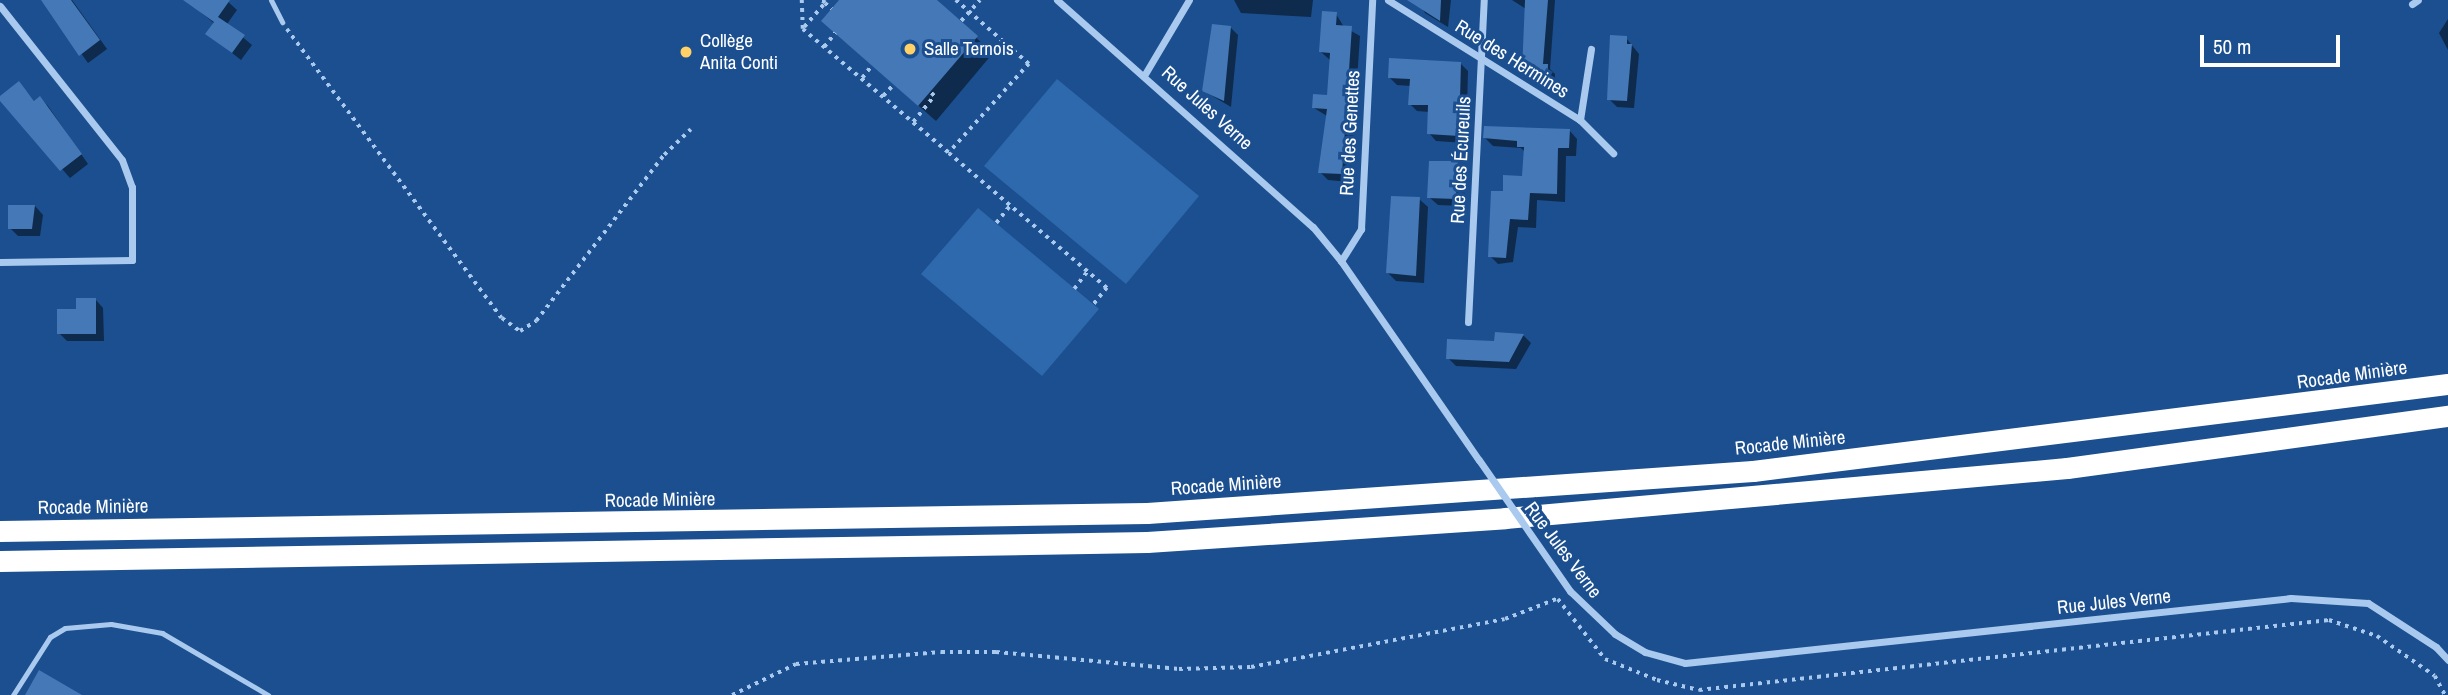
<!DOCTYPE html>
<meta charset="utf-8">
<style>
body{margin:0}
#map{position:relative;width:2448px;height:695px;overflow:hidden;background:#1b4f8f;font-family:"Archivo Narrow",sans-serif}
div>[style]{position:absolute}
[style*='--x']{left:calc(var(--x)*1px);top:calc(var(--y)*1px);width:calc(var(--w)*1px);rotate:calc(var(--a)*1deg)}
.green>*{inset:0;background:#2e69ad}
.shadow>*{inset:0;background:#0007}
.building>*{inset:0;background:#4478b7}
.path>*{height:3.5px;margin-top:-1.75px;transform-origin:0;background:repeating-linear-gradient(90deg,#a9c9ee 0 3.5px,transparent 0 8.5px)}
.service>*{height:5px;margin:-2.5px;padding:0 2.5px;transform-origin:2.5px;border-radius:2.5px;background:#a9c9ee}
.minor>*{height:7px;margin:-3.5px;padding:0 3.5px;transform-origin:3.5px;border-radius:3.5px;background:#a9c9ee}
.motorway>*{height:21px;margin:-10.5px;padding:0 10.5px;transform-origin:10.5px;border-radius:10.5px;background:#fff}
.minor-bridge>*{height:7px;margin:-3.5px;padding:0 3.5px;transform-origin:3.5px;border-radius:3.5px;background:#a9c9ee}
.dots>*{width:19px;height:19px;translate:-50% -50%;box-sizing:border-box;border:4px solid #1b4f8f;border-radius:50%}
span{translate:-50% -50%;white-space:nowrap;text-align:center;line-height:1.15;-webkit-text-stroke:6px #1b4f8f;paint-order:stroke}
.poi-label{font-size:19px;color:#fff}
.left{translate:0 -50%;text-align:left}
.street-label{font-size:19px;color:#fff}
.scale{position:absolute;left:2200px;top:35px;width:140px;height:32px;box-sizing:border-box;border:4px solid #fff;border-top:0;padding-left:9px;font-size:21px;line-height:24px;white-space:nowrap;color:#fff;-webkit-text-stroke:5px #1b4f8f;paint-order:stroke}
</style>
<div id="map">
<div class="green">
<i style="clip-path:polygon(1057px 79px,1199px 196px,1126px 284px,984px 166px)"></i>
<i style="clip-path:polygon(978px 208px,1099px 309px,1042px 376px,921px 274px)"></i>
</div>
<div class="shadow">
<i style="clip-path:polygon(43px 0,72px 0,107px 49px,88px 63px)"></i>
<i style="clip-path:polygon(186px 0,226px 0,237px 10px,227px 24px,252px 45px,241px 60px,208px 34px,215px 24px)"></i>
<i style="clip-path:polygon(841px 0,934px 0,993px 53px,936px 121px,840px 37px)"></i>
<i style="clip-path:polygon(1234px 0,1313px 0,1311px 17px,1241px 13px)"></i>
<i style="clip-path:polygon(1417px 0,1451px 0,1448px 27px,1425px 13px)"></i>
<i style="clip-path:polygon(1512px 0,1555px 0,1550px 69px,1555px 74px,1554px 93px,1524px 71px,1526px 9px)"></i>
<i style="clip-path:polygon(1336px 14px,1344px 27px,1360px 36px,1350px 182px,1328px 180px,1320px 172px,1327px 116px,1314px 108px,1329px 97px,1330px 60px,1321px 52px)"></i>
<i style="clip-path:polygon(2448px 19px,2448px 50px,2439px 33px)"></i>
<i style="clip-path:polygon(1230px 27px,1238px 35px,1231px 107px,1204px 91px)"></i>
<i style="clip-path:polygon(1626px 38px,1639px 54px,1634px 108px,1617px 107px,1609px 99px)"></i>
<i style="clip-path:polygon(1461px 64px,1468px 71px,1466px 143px,1436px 141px,1429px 133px,1429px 112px,1417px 111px,1410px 104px,1411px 86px,1397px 85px,1389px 77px)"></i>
<i style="clip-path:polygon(27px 92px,35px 102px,40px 98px,48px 106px,88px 164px,70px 178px,0 98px)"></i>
<i style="clip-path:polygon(1569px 130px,1577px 139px,1576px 156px,1566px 156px,1565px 202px,1537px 200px,1536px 228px,1518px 227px,1513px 262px,1498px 264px,1490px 256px,1504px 193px,1524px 178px,1526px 153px,1521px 148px,1493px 146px,1485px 138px)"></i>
<i style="clip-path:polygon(1457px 163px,1465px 171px,1464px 206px,1438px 205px,1429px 197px)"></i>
<i style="clip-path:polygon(1419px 199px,1428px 207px,1424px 283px,1396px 281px,1388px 273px)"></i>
<i style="clip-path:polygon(35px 206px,43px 215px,40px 236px,18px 236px,10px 228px)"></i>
<i style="clip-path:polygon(95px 299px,103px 308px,104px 341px,67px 341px,59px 333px)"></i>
<i style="clip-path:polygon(1497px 334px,1524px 336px,1531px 343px,1516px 369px,1456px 366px,1448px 358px,1496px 343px)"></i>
</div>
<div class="building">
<i style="clip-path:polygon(41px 0,71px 0,100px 40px,79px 56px)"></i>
<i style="clip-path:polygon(183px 0,230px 0,218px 17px,245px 35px,232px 53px,205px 34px,214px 22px)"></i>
<i style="clip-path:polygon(839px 0,937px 0,978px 36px,918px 106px,821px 21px)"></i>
<i style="clip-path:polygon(1407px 0,1441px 0,1440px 21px)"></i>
<i style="clip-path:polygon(1525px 0,1548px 0,1543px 64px,1548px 64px,1547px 87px,1522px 71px)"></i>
<i style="clip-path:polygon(1322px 11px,1337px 12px,1336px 25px,1352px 26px,1342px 174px,1318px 173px,1327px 109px,1312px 108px,1313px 94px,1327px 95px,1330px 53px,1319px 52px)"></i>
<i style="clip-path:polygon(1212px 24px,1231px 26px,1224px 101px,1202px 91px)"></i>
<i style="clip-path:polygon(1610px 35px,1627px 36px,1627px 44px,1632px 44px,1627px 101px,1607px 100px)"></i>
<i style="clip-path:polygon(1389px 58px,1461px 62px,1459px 136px,1427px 134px,1428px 105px,1408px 105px,1410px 79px,1388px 78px)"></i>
<i style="clip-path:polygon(19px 81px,34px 101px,40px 96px,82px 154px,60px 171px,0 101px,0 96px)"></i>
<i style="clip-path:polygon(1484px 126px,1570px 129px,1569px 148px,1558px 148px,1557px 194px,1530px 193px,1528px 220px,1510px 219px,1506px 258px,1488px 257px,1491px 191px,1503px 191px,1503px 175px,1522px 176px,1524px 147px,1517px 147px,1517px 141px,1483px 138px)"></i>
<i style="clip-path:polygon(1429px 161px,1458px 161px,1456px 199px,1427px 198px)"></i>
<i style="clip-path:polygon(1391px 196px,1420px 197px,1416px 276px,1386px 273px)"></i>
<i style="clip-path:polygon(8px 205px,35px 205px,32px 229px,8px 229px)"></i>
<i style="clip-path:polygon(76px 298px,96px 298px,96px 334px,57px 334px,57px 309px,76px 309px)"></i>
<i style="clip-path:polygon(1495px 332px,1524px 334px,1509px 362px,1446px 359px,1447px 339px,1494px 341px)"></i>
<i style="clip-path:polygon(39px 670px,82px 695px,25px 695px)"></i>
</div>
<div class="path">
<i style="--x:802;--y:0;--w:29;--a:88"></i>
<i style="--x:803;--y:29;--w:192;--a:40.3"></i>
<i style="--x:956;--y:0;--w:97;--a:41.2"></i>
<i style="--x:1029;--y:64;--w:120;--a:132"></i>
<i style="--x:949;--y:153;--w:208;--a:40.5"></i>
<i style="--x:1107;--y:288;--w:22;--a:129"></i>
<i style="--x:825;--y:3;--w:9;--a:41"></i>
<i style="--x:961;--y:21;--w:28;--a:-48"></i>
<i style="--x:804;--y:27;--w:32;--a:-49"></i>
<i style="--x:825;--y:3;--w:5;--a:-143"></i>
<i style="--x:287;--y:29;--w:360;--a:53.4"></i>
<i style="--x:502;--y:318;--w:22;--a:36"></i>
<i style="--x:520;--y:331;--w:19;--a:-32"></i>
<i style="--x:536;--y:321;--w:210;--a:-52.4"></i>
<i style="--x:664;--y:155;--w:37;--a:-44"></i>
<i style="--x:824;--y:47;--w:18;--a:-52"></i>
<i style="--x:862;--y:78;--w:16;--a:-52"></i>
<i style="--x:883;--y:96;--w:16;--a:-47"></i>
<i style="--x:913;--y:122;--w:33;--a:-51"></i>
<i style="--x:934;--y:96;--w:6;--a:-135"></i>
<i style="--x:996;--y:223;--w:21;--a:-51"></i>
<i style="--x:1074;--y:289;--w:21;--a:-53"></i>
<i style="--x:1558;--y:599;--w:76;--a:51.9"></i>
<i style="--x:1605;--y:659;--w:56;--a:22"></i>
<i style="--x:1657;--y:680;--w:43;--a:13.4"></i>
<i style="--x:1699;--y:690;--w:634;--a:-6.34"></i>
<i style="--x:2329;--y:620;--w:51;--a:18.4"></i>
<i style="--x:2377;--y:636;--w:70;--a:34.6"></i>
<i style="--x:2435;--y:676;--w:21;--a:62"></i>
<i style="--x:732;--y:695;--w:71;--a:-25.8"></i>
<i style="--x:796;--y:664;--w:145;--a:-4.7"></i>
<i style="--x:941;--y:652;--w:55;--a:0"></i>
<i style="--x:996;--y:652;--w:184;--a:5.3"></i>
<i style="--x:1179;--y:669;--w:72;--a:-1.6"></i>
<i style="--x:1251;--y:667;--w:258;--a:-10.7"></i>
<i style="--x:1505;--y:619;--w:58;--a:-21.3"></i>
</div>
<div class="service">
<i style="--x:271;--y:0;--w:25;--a:63"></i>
<i style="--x:13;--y:695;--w:69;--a:-57.5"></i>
<i style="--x:50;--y:637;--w:17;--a:-31"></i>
<i style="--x:65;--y:628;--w:46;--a:-5"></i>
<i style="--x:111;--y:624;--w:52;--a:10"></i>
<i style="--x:162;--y:633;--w:123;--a:30.3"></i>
</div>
<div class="minor">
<i style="--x:1057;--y:0;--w:342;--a:41.6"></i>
<i style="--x:1313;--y:227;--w:44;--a:50.5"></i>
<i style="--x:1341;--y:261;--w:242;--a:55.3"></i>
<i style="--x:1388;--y:0;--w:226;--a:32"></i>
<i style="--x:1580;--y:120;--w:47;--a:45"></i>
<i style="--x:2412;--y:4;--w:7;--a:-34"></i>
<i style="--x:0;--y:6;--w:196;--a:51.6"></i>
<i style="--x:122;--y:160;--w:29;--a:70"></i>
<i style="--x:132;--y:187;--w:73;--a:90"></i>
<i style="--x:132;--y:260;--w:132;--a:179.1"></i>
<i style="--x:1145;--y:74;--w:86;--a:-59.3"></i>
<i style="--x:1580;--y:120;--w:72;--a:-81.2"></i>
<i style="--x:1341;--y:261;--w:38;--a:-58"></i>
<i style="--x:1361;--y:229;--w:229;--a:-87.2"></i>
<i style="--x:1468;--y:322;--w:322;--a:-87.2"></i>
<i style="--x:1570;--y:591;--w:62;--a:43.7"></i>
<i style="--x:1615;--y:634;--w:35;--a:31"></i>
<i style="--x:1645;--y:652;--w:41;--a:15.4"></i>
<i style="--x:1685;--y:663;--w:609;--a:-6.12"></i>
<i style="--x:2291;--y:598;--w:77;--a:3.7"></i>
<i style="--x:2368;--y:603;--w:81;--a:32.9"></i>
<i style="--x:2436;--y:647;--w:18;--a:47"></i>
</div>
<div class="motorway">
<i style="--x:0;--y:531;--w:1147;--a:-0.9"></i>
<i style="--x:1147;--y:513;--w:607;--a:-3.96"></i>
<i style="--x:1753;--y:471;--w:700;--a:-7.14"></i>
<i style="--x:0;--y:561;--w:1147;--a:-0.95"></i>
<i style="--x:1147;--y:542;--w:359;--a:-3.8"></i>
<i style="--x:1505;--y:518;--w:564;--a:-5.08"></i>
<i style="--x:2067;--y:468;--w:385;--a:-7.8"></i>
</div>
<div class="minor-bridge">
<i style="--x:1479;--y:460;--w:160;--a:55.2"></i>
</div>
<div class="dots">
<i style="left:910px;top:49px;background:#ffd166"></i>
<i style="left:686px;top:52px;background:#ffd166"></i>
</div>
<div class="poi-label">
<span class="left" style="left:700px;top:52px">Collège<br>Anita Conti</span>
<span class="left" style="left:924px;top:49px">Salle Ternois</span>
</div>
<div class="street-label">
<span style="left:1512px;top:59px;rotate:32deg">Rue des Hermines</span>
<span style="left:1207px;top:108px;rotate:42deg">Rue Jules Verne</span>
<span style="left:1350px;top:133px;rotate:-87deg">Rue des Genettes</span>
<span style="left:1461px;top:160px;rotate:-87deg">Rue des Écureuils</span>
<span style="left:2352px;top:375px;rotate:-8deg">Rocade Minière</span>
<span style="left:1790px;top:443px;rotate:-6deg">Rocade Minière</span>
<span style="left:1226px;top:485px;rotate:-4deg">Rocade Minière</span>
<span style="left:660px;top:500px;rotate:-1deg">Rocade Minière</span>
<span style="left:93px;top:507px;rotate:-1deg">Rocade Minière</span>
<span style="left:1563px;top:550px;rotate:53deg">Rue Jules Verne</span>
<span style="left:2114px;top:602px;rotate:-6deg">Rue Jules Verne</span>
</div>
<div class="scale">50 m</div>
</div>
